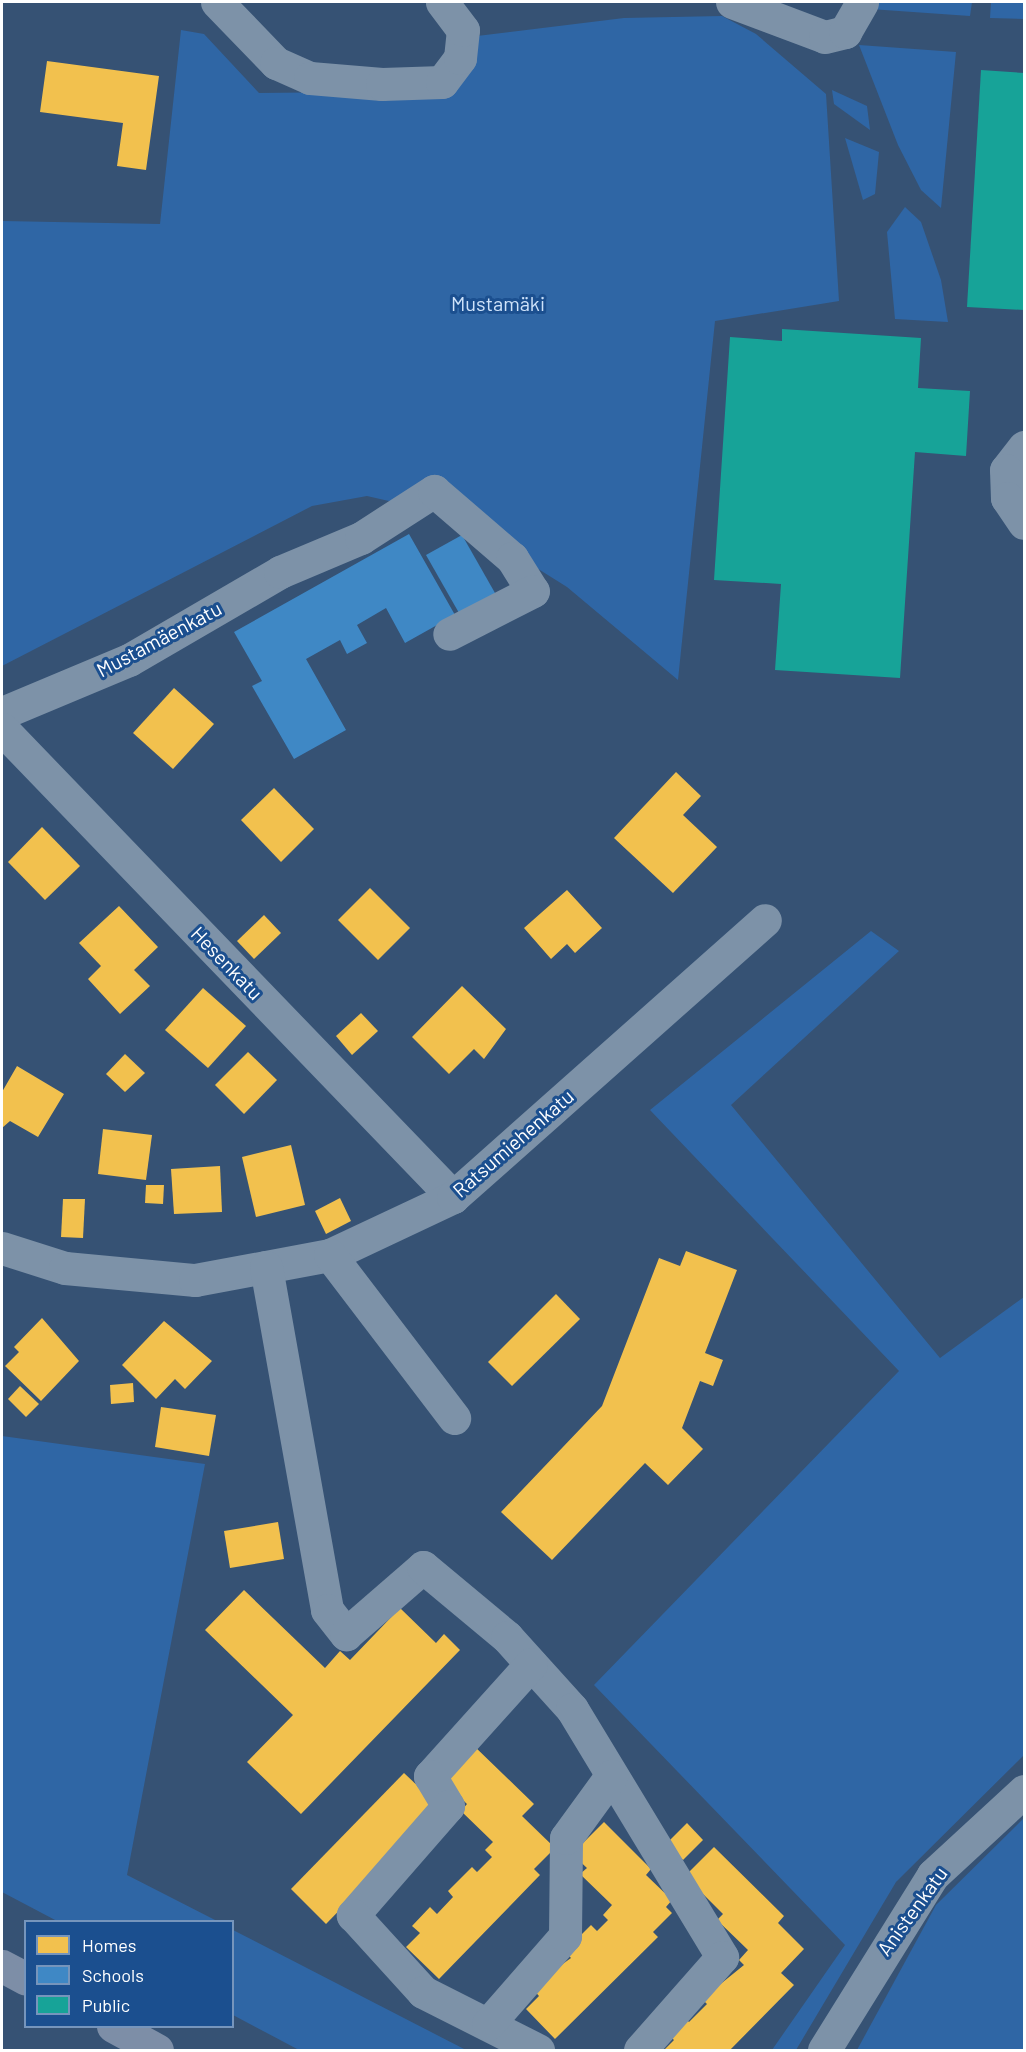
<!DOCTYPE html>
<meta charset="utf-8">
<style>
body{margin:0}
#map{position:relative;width:1026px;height:2052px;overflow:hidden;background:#365274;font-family:Barlow,sans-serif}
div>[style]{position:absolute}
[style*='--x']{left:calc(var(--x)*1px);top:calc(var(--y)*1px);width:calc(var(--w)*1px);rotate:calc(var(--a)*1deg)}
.green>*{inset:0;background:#2f66a5}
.homes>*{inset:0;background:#f2c14e}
.schools>*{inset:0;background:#3f88c5}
.public>*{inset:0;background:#17a398}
.minor>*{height:33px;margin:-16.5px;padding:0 16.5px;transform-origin:16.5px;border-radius:16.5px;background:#7d92a8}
.major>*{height:33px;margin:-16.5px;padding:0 16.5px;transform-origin:16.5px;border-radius:16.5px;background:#7d8ea7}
span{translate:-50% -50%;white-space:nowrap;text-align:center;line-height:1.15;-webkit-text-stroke:6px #1b4f8f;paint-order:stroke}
.park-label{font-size:20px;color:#cfe3fa}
.street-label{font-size:20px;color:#fff}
.frame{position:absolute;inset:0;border:3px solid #fff;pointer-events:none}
.legend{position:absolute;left:24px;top:1920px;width:210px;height:108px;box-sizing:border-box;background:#1b4f8f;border:2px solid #7695bc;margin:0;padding:8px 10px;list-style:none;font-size:18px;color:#fff}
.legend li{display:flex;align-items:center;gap:12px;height:30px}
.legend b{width:30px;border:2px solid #7695bc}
</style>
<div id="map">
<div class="green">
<i style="clip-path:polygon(870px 2px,972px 2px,970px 16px,870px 9px)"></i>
<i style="clip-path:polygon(991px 2px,1024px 2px,1024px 19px,990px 18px)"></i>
<i style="clip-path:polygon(722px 16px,756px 34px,826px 94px,839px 301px,715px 321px,678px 680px,567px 587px,454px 516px,367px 496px,312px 506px,2px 666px,2px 221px,160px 224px,181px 30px,204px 34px,259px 93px,451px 91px,469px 37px,624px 18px)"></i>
<i style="clip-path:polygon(859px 45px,956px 52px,941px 208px,921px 190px,898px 145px)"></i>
<i style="clip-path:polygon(832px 90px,867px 106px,870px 130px,834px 104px)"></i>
<i style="clip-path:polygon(845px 138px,879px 152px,875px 194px,863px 200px)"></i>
<i style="clip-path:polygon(905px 207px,921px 222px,941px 280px,948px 322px,895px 319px,887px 232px)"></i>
<i style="clip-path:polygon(871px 931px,899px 951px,731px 1105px,940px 1358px,1024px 1297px,1024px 1755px,896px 1882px,796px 2050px,772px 2050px,845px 1945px,594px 1685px,899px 1371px,650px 1110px)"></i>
<i style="clip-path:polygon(2px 1436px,205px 1464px,127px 1875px,217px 1921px,57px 1921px,2px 1892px)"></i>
<i style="clip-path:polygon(1024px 1818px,1024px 2050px,857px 2050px,936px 1905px)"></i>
<i style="clip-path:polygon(232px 1930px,233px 1930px,466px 2050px,299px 2050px,233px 2015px)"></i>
</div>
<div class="homes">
<i style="clip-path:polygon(47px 61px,159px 76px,146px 170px,117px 166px,123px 123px,40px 112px)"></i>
<i style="clip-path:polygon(174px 688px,214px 724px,173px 769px,133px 733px)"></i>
<i style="clip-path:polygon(676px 772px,701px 796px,683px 815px,717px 847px,673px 893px,614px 838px)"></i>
<i style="clip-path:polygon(274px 788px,314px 829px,281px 862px,241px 820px)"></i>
<i style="clip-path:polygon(42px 827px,80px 866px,45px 900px,8px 862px)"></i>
<i style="clip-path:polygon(370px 888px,410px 928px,378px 960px,338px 920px)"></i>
<i style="clip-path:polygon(567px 890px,602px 928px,575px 953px,567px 944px,551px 959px,524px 928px)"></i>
<i style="clip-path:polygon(119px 906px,158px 947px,134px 970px,150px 986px,120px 1014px,88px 979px,101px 966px,79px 943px)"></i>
<i style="clip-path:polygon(264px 915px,281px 933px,254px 959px,237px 941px)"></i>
<i style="clip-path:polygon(462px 986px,506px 1029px,484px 1059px,474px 1049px,449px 1074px,412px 1037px)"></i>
<i style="clip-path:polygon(203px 988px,246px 1026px,208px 1068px,165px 1030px)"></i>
<i style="clip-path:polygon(361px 1013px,378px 1031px,352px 1055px,336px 1036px)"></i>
<i style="clip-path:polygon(248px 1052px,277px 1080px,244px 1114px,215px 1085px)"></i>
<i style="clip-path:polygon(125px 1054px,145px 1073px,125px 1092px,106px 1074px)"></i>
<i style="clip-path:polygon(17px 1066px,64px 1094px,38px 1137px,10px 1121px,2px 1128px,2px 1092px)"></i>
<i style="clip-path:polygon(103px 1129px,152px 1135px,146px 1180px,98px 1174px)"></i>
<i style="clip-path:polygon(291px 1145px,305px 1205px,256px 1217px,242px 1157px)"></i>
<i style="clip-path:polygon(220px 1166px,222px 1212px,174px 1214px,171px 1169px)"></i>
<i style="clip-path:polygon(146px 1185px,164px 1185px,163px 1204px,145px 1203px)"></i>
<i style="clip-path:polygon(340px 1198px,351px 1221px,326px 1234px,315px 1211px)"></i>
<i style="clip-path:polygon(63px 1199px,85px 1199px,83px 1238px,61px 1237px)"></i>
<i style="clip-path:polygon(686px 1251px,737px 1270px,705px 1353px,723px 1360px,713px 1386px,700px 1381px,682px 1428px,703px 1449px,668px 1485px,645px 1463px,552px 1560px,501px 1512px,602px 1406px,659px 1258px,680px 1266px)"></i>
<i style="clip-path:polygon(556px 1294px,580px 1319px,512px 1386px,488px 1362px)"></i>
<i style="clip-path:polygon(42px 1318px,79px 1361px,41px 1401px,5px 1366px,19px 1352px,14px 1347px)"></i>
<i style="clip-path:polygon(164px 1321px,212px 1361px,185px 1389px,175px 1379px,156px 1399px,122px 1365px)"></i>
<i style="clip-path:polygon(133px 1383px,134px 1402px,111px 1404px,110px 1385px)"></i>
<i style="clip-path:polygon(20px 1386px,39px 1404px,26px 1417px,8px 1399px)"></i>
<i style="clip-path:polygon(161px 1407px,216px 1415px,209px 1456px,155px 1447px)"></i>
<i style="clip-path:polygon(278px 1522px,284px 1559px,230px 1568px,224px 1531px)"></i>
<i style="clip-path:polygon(244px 1590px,325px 1668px,340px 1651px,350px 1660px,400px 1608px,436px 1643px,444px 1634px,460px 1650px,301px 1814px,247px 1762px,293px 1715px,205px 1630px)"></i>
<i style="clip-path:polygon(472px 1744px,534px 1804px,522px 1816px,555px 1848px,534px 1869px,540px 1875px,439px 1979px,406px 1947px,420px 1933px,412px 1926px,430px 1907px,437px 1914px,453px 1897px,448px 1891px,472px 1867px,477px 1872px,492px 1857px,485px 1850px,493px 1842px,461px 1811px,467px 1804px,439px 1777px)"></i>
<i style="clip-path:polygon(404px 1773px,440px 1807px,326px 1924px,291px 1889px)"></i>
<i style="clip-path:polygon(604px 1822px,651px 1869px,646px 1875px,672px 1900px,666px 1907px,672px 1913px,653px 1932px,658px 1937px,555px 2039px,526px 2009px,539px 1996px,531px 1987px,571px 1958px,565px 1951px,591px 1925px,597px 1931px,608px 1920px,603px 1915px,612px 1905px,580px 1874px,587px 1868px,572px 1854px)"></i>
<i style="clip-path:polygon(687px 1823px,703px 1840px,683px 1860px,667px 1843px)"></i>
<i style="clip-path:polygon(714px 1847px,784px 1916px,778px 1923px,804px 1949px,781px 1973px,794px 1985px,730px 2050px,664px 2050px,674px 2040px,665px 2032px,682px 2015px,689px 2022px,707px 2004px,702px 1999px,744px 1965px,739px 1960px,748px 1950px,717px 1920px,723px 1914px,685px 1876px)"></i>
</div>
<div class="schools">
<i style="clip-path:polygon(409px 534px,455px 615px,405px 643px,386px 608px,357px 625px,367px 643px,347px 654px,340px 640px,306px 659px,346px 730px,294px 759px,252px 686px,262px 681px,234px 632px)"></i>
<i style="clip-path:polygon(462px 535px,499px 600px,463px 620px,426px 555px)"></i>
</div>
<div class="public">
<i style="clip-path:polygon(981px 70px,1024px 73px,1024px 310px,967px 307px)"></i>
<i style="clip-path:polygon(782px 329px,921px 338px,918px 388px,970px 391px,966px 456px,915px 452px,900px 678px,775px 670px,781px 584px,714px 580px,730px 337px,782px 341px)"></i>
</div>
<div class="minor">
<i style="--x:217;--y:2;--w:85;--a:46"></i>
<i style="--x:276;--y:63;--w:37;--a:24"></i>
<i style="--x:310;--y:78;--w:72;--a:4.8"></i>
<i style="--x:382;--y:84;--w:60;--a:-1.9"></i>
<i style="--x:442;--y:82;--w:30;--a:-53"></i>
<i style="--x:460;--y:58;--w:28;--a:-84"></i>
<i style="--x:463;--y:30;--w:35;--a:-127"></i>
<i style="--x:732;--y:2;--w:99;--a:20.6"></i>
<i style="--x:825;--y:37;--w:21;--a:-14"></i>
<i style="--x:845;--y:32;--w:34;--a:-60"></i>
<i style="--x:1024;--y:447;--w:29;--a:128"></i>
<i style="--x:1006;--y:470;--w:28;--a:88"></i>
<i style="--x:1007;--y:498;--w:30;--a:56"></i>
<i style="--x:2;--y:713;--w:138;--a:-22.7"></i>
<i style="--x:129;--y:660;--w:175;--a:-30.2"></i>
<i style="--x:280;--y:572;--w:88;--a:-22.8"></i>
<i style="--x:361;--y:538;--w:87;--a:-32.8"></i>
<i style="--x:434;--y:491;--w:103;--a:40.7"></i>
<i style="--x:512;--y:558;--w:39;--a:58"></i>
<i style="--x:533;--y:591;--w:94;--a:152.9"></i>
<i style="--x:2;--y:729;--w:650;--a:46.06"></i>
<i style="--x:2;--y:1248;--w:66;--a:17.6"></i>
<i style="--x:65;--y:1268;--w:131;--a:5.3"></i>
<i style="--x:195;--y:1280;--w:137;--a:-10.5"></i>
<i style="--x:330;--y:1255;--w:136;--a:-25.2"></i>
<i style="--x:453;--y:1197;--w:417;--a:-41.6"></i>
<i style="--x:330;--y:1255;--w:205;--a:52.7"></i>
<i style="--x:266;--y:1267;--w:348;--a:79.9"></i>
<i style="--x:327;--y:1610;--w:31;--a:52"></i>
<i style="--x:346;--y:1634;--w:102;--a:-41"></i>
<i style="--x:423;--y:1567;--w:109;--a:39.8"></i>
<i style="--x:507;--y:1637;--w:97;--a:47.9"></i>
<i style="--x:572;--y:1709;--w:290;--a:58.8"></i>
<i style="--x:722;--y:1957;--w:124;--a:131.4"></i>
<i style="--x:531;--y:1664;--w:151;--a:132"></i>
<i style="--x:430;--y:1776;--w:35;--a:59"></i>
<i style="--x:448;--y:1806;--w:145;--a:131.1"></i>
<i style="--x:353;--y:1915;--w:104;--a:47.7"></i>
<i style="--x:423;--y:1992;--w:129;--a:26.8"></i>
<i style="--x:488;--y:2024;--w:117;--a:-48.8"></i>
<i style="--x:565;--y:1936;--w:98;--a:-89.4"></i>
<i style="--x:566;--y:1838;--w:77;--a:-54"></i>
<i style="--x:824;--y:2050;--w:206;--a:-58.1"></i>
<i style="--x:933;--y:1875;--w:124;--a:-42.7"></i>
</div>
<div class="major">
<i style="--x:2;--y:1966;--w:27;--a:28"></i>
<i style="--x:113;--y:2026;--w:50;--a:28.6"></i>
</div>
<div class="park-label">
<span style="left:498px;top:303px">Mustamäki</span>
</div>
<div class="street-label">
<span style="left:159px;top:639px;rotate:-28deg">Mustamäenkatu</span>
<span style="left:227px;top:963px;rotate:46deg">Hesenkatu</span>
<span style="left:513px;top:1143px;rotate:-41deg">Ratsumiehenkatu</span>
<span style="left:912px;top:1911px;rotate:-54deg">Anistenkatu</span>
</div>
<div class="frame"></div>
<ul class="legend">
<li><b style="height:16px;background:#f2c14e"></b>Homes</li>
<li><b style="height:16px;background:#3f88c5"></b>Schools</li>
<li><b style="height:16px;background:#17a398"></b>Public</li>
</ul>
</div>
